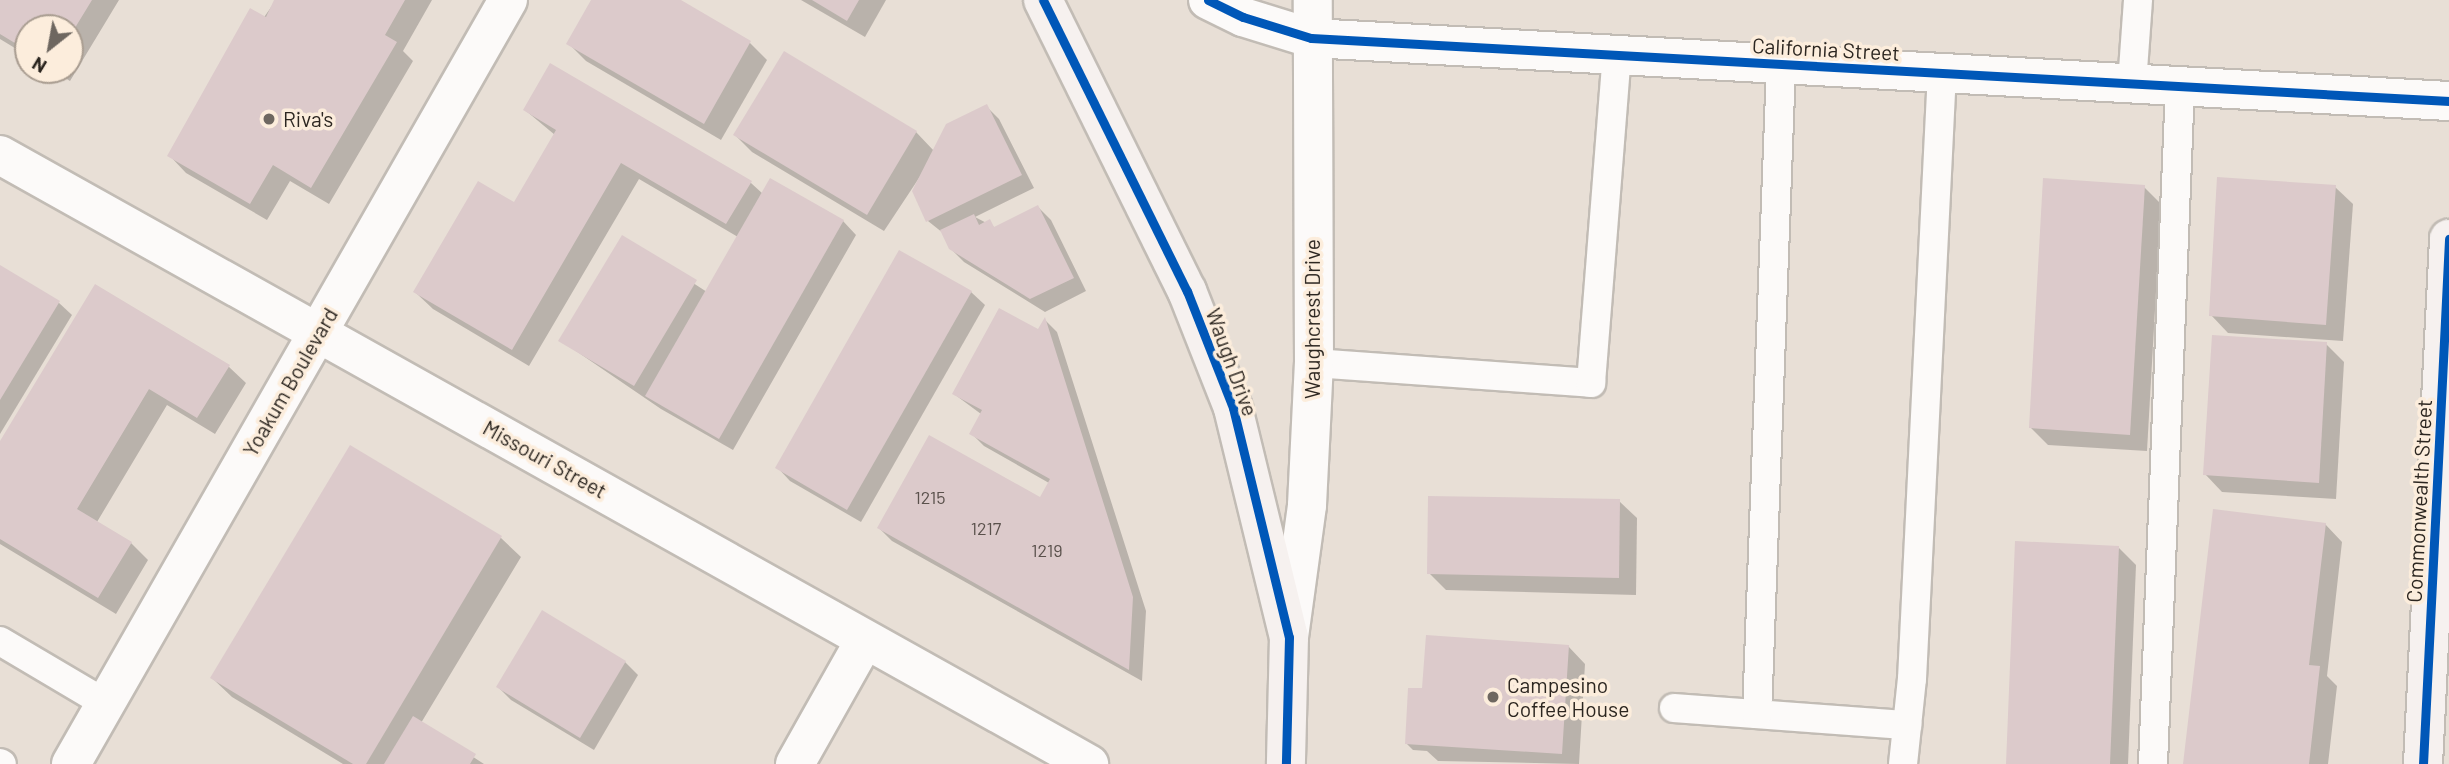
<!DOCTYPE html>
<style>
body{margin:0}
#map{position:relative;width:2449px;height:764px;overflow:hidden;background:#e8dfd6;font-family:Barlow,sans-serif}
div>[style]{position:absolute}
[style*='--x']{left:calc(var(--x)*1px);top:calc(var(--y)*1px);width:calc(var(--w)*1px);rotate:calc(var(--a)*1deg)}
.shadow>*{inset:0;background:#0003}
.building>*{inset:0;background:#dccacb}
.roads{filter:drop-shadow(2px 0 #c2bcb5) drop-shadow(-2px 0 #c2bcb5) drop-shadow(0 2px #c2bcb5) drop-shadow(0 -2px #c2bcb5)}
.service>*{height:28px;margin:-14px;padding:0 14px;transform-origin:14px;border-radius:14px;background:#fcfaf9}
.minor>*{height:38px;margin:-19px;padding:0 19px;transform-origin:19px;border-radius:19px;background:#fcfaf9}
.secondary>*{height:38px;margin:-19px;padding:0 19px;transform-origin:19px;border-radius:19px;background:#f6f1ef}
.cycleway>*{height:9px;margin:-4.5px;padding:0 4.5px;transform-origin:4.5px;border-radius:4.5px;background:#0057b8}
.dots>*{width:19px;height:19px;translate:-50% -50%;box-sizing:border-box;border:4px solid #fceddc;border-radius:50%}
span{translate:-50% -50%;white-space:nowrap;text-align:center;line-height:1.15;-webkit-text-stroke:7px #fceddc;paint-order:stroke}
.number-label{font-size:18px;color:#5a514c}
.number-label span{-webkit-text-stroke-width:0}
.street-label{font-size:21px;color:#2c2620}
.poi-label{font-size:21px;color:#2c2620}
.left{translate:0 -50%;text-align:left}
.north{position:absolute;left:14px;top:14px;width:70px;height:70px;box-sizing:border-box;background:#fceddc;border:2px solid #a99d91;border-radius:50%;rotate:211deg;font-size:19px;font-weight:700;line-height:28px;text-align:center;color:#2c2620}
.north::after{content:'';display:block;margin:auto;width:24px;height:32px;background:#6e6760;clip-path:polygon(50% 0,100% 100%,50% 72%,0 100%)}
</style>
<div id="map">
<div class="shadow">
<i style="clip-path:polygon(0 0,119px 0,70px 81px,52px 70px,70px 70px,70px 28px,28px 28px,28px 56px,0 39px)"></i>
<i style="clip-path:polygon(276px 0,432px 0,403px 51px,413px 61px,329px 204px,290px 181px,267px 220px,186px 173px,169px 155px)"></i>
<i style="clip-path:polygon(593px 0,677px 0,750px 43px,767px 60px,721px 140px,586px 61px,568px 43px)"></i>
<i style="clip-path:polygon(801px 0,886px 0,865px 37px)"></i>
<i style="clip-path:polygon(986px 106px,999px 119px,1034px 188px,975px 217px,996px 228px,1038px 207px,1051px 220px,1086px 291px,1045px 312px,964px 262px,950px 248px,943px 233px,928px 221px,923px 172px,884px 231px,752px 152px,735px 135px,916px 132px,934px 151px)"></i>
<i style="clip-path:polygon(525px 110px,751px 183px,763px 194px,843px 221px,856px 235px,733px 450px,661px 409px,560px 340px,622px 237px,707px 292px,738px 237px,639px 179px,529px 366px,433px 309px,415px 292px,515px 204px,555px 135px)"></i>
<i style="clip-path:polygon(2144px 187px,2161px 204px,2147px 451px,2048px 445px,2031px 428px)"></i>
<i style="clip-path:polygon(2335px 187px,2353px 204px,2343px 341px,2228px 333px,2211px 315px)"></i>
<i style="clip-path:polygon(900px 252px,971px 292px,985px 305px,861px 522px,790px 481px,777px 467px)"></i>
<i style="clip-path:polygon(0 267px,58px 302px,72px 315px,0 434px)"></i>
<i style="clip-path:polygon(95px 286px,228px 366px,246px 383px,215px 434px,167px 405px,97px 522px,131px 543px,148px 560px,116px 614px,0 544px,0 444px)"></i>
<i style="clip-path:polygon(1045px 320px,1057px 332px,1146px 611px,1142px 681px,892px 541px,879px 528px,1041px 500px,1049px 483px,984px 446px,971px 433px,981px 414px,954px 394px,1039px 332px)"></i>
<i style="clip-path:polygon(2326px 344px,2344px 362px,2336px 499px,2222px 492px,2205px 474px)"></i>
<i style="clip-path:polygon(351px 447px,501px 538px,521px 557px,421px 723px,484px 764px,343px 764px,232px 697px,212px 678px)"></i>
<i style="clip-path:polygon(1619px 501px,1637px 518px,1636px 595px,1446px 590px,1429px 573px)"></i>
<i style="clip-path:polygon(2325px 524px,2342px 542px,2327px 676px,2337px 686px,2328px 764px,2185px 764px)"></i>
<i style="clip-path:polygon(2119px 548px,2136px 565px,2128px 764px,2008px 764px)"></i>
<i style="clip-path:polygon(542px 612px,625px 662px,638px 675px,594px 750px,511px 700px,498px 687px)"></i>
<i style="clip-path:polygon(1568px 646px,1585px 664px,1579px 764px,1438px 761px,1427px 751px,1413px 750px,1406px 743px,1421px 690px)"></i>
</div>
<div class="building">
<i style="clip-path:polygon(0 0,92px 0,70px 36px,70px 28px,28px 28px,28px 51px,0 34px)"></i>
<i style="clip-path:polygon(274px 0,405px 0,385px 35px,397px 42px,311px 188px,273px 165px,250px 204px,167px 156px,250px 8px,266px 17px)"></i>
<i style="clip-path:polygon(591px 0,681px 0,751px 41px,704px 124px,566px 44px)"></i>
<i style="clip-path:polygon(812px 0,859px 0,847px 21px)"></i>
<i style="clip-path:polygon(784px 51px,917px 131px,867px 215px,733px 135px)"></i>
<i style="clip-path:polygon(550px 63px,752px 181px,726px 224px,621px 163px,512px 350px,413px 292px,478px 181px,514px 202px,556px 130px,523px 110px)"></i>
<i style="clip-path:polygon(987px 104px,1022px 175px,926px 222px,912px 191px,946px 124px)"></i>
<i style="clip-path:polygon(2217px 177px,2336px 185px,2326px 325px,2209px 316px)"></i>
<i style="clip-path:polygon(770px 178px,844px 220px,719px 439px,645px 396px)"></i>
<i style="clip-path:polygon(2043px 178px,2145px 185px,2130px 435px,2029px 428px)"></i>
<i style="clip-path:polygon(1038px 205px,1074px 278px,1030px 299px,949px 249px,940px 230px,974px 214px,979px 225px,990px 219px,994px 227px)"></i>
<i style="clip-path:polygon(622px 235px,697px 280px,634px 386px,558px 341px)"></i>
<i style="clip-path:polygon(899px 250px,972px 291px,847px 510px,775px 468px)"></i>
<i style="clip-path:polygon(0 265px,60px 301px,0 400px)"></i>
<i style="clip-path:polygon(95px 284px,230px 365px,197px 418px,149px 389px,77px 509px,132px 542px,98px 598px,0 539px,0 441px)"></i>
<i style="clip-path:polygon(999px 308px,1038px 329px,1045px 317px,1133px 597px,1129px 670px,877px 528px,929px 435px,1040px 497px,1050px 479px,969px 434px,982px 410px,952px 394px)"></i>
<i style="clip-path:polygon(2212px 335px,2327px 342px,2319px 483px,2203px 475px)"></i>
<i style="clip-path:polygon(350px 445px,502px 536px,366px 764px,353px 764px,210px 678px)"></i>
<i style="clip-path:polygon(1428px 496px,1620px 499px,1619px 578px,1427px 574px)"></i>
<i style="clip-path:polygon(2213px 509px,2326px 523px,2309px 665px,2320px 666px,2309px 764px,2183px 764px)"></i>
<i style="clip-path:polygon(2015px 541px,2119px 546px,2110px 764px,2006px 764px)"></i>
<i style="clip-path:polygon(542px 610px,626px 661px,580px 738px,496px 687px)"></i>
<i style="clip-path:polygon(1426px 635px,1569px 645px,1562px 754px,1405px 744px,1408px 688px,1422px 688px)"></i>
<i style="clip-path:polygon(413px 716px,476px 754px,470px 764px,384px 764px)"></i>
</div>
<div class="roads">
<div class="service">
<i style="--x:2132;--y:84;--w:84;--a:-85.9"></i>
<i style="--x:1314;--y:363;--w:278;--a:4.1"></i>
<i style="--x:1591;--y:383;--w:329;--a:-85.5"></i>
<i style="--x:0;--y:641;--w:122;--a:30.6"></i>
<i style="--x:1674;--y:708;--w:234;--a:4.2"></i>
<i style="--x:1757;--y:714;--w:649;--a:-87.88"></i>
<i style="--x:0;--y:763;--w:2;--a:27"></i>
<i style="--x:1903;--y:764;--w:85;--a:-84"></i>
<i style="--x:1912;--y:679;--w:607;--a:-87.17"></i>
<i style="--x:2153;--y:764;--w:679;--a:-87.72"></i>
</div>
<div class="minor">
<i style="--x:1208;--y:0;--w:39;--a:26"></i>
<i style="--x:1243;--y:17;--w:71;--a:17.2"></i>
<i style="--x:1311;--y:38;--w:1140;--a:3.17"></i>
<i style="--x:0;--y:155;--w:1248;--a:29.22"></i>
<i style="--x:1289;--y:637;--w:133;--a:-82.2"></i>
<i style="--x:1307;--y:505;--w:142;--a:-87.2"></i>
<i style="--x:1314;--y:363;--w:363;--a:-90.2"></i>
<i style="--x:71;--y:764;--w:880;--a:-60.23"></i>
<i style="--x:795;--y:764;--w:142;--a:-60.6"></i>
</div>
<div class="secondary">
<i style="--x:1043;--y:0;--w:325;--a:63.7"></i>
<i style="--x:1187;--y:291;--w:126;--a:68.5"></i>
<i style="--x:1233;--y:408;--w:236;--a:76.3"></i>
<i style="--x:1289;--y:637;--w:127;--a:91.4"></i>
<i style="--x:2423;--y:764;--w:526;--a:-87.16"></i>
</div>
</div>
<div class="cycleway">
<i style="--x:1043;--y:0;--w:325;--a:63.7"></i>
<i style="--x:1187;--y:291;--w:126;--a:68.5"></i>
<i style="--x:1233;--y:408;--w:236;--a:76.3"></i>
<i style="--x:1289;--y:637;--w:127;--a:91.4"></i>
<i style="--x:1208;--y:0;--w:39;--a:26"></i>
<i style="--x:1243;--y:17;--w:71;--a:17.2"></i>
<i style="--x:1311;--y:38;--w:1140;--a:3.17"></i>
<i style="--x:2423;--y:764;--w:526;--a:-87.16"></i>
</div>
<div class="dots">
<i style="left:269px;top:119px;background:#6e6760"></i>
<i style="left:1493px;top:697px;background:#6e6760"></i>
</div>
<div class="number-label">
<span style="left:930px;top:497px">1215</span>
<span style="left:986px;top:528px">1217</span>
<span style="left:1047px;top:550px">1219</span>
</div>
<div class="street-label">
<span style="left:1826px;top:49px;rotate:3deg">California Street</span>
<span style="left:1312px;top:319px;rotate:-90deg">Waughcrest Drive</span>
<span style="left:1232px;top:362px;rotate:70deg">Waugh Drive</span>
<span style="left:290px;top:382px;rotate:-60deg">Yoakum Boulevard</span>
<span style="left:545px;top:459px;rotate:29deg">Missouri Street</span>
<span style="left:2419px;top:501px;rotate:-87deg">Commonwealth Street</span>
</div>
<div class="poi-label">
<span class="left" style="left:283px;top:119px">Riva's</span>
<span class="left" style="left:1507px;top:697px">Campesino<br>Coffee House</span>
</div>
<div class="north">N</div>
</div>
